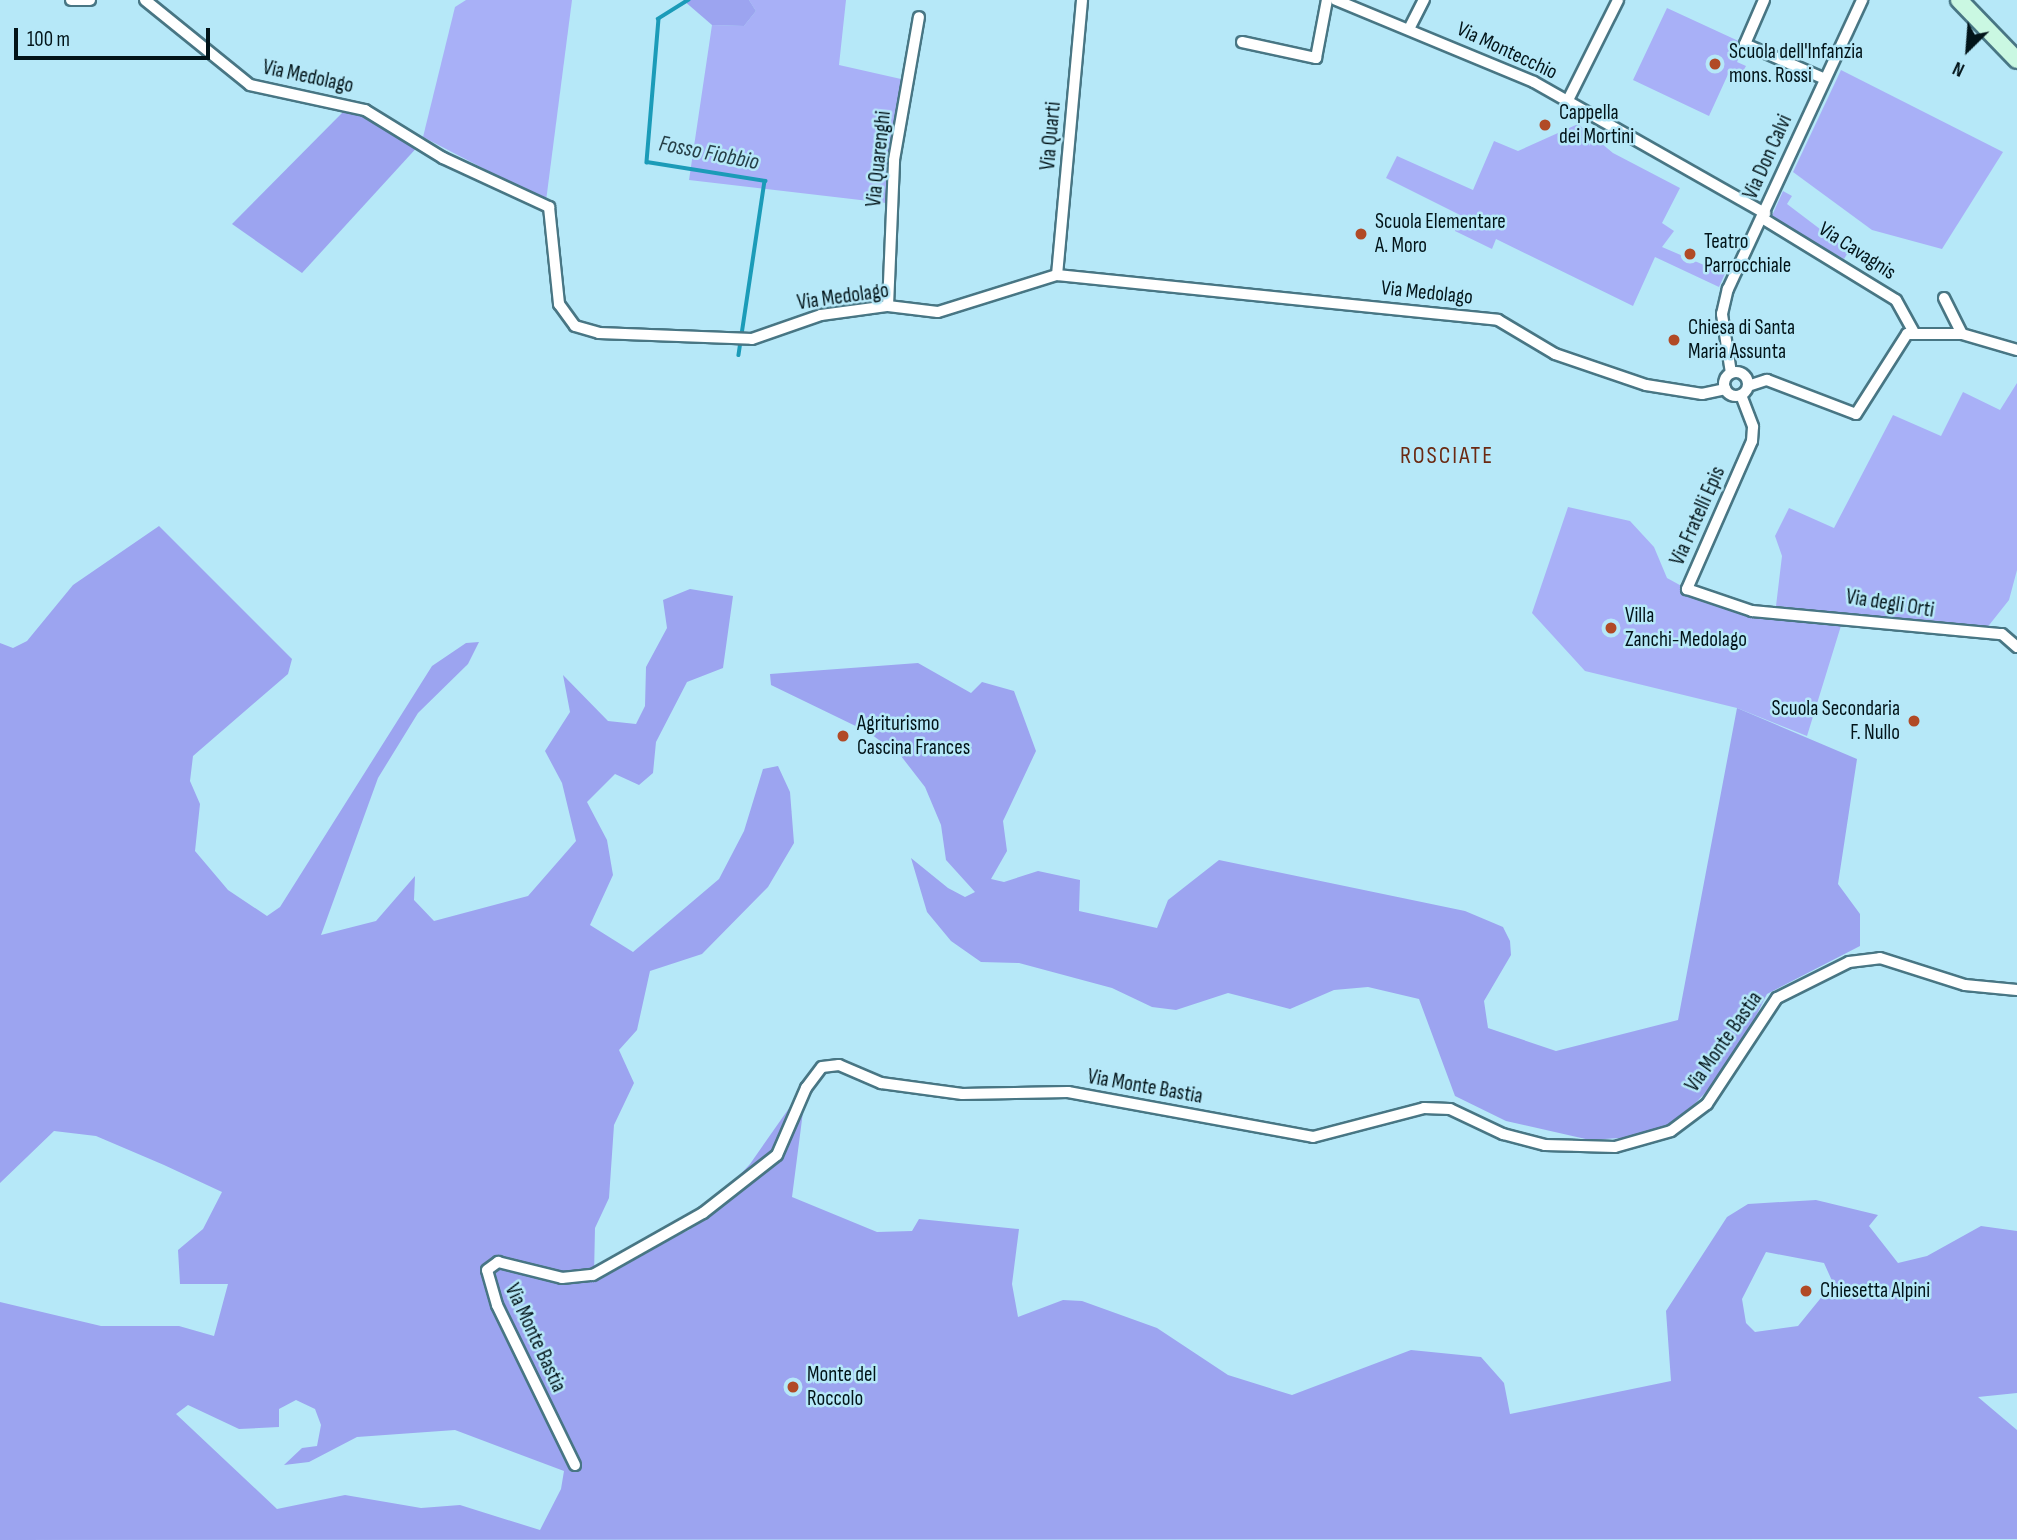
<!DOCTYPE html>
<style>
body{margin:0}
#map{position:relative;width:2017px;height:1540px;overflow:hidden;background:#b6e8f8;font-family:"Sofia Sans Condensed",sans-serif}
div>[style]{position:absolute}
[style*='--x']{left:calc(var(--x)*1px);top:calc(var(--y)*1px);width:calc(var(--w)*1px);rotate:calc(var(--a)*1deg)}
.green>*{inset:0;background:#a8b0f7}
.forest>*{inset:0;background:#9ca4f0}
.stream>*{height:3.5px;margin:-1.75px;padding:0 1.75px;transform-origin:1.75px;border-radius:1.75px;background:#1b9bb8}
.roads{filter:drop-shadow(2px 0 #487684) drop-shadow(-2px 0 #487684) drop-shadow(0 2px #487684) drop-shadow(0 -2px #487684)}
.street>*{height:10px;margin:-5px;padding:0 5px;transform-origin:5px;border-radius:5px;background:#fff}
.street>.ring{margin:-5px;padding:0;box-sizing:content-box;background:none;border:10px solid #fff;border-radius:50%}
.secondary>*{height:16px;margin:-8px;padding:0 8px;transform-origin:8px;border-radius:8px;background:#caf8e2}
.dots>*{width:19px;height:19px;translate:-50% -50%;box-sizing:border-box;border:4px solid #b6e8f8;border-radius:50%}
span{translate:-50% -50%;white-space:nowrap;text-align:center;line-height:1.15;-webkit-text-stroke:5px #b6e8f8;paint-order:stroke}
.street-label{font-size:21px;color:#021419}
.poi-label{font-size:21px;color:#021419}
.left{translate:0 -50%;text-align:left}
.right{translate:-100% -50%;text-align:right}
.water-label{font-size:23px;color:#263f47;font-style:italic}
.quarter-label{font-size:24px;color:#6b2912;letter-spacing:2px}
.north{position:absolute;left:1933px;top:14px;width:70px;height:70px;-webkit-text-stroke:5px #b6e8f8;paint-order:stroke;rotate:205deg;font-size:19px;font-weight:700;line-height:28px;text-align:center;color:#021419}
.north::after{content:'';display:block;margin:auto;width:24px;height:32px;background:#021419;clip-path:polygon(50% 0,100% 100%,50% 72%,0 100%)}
.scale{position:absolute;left:14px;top:28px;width:196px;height:32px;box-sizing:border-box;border:4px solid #021419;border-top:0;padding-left:9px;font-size:21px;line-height:24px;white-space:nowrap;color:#021419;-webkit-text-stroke:5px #b6e8f8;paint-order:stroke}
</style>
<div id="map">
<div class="green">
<i style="clip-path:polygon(466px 0,572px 0,546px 201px,423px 137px,455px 7px)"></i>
<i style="clip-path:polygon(749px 0,846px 0,839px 65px,901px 79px,886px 203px,689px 180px,712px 25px,744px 26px,756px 11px)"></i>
<i style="clip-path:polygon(1667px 8px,1745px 44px,1737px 62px,1746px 66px,1741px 75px,1730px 70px,1709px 116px,1633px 80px)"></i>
<i style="clip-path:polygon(1841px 70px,2003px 152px,1942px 249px,1872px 230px,1793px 172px)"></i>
<i style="clip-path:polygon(1578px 124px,1613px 153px,1680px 188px,1662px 223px,1674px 231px,1662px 247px,1711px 268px,1716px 261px,1728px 267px,1719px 287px,1655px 257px,1633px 306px,1496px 239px,1492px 249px,1455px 231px,1462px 216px,1386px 178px,1397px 156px,1473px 190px,1494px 141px,1518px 151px)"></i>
<i style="clip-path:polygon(1783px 191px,1792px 196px,1787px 204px,1849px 251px,1844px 259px,1771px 218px)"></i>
<i style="clip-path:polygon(2017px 383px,2017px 570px,2009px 600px,1986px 629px,1776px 606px,1782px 556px,1775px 536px,1789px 508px,1834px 528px,1893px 415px,1941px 436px,1963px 392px,2000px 410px)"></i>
<i style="clip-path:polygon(1568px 507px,1630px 521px,1654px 547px,1667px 578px,1687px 589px,1752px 611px,1844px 616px,1807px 736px,1737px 708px,1585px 671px,1532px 613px)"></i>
</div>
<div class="forest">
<i style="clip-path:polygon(683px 0,749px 0,756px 11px,744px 26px,712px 25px)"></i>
<i style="clip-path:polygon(365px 110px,421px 143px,302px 273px,232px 224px,343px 112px)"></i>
<i style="clip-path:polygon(evenodd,159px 526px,292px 659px,288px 674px,193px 756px,190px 781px,200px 804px,195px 851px,228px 890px,267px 916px,280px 907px,432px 666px,466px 643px,479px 642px,468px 664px,418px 713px,378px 778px,321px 935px,376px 921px,415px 876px,414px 900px,434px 921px,528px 896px,576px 841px,562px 783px,545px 751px,570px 712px,563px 675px,608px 721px,636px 724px,645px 706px,646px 667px,667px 628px,663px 600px,690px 589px,733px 596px,723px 668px,687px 682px,656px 742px,653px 773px,639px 785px,615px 774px,587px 802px,607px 840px,613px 875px,590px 925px,633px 952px,719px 879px,744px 831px,763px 769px,778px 766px,790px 792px,794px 843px,768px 887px,702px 954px,650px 971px,637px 1030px,619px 1050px,634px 1083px,614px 1125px,609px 1198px,595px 1228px,594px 1275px,689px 1230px,750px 1164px,799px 1094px,804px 1104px,792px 1197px,877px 1232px,912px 1231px,919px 1219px,1019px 1229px,1012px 1284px,1018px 1317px,1063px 1300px,1082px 1301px,1157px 1328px,1228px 1375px,1292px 1395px,1411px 1350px,1481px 1357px,1504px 1383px,1510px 1414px,1671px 1381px,1666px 1311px,1727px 1217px,1748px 1204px,1816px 1200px,1878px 1215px,1869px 1226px,1898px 1263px,1927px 1256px,1981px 1226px,2017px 1231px,2017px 1393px,1978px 1397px,2017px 1430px,2017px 1539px,0 1540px,0 1302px,101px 1326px,179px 1326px,214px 1336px,228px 1284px,180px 1284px,178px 1250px,203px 1229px,222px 1192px,164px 1165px,96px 1136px,54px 1131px,0 1183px,0 643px,13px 648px,27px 641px,73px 585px,159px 526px,1766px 1252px,1824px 1263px,1833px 1283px,1798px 1326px,1755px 1332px,1746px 1323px,1742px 1299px,1766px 1252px,159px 526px,296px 1400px,315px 1409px,321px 1425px,317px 1446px,302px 1448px,284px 1465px,309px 1462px,357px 1437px,455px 1430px,564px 1471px,561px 1489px,540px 1530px,460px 1505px,421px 1508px,345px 1495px,277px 1509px,176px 1414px,188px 1405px,239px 1429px,279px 1427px,279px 1409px,296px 1400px)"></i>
<i style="clip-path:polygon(918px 663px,971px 693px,982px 682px,1014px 691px,1036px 751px,1003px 821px,1007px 851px,991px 879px,1004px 882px,1038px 871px,1080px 880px,1079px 911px,1157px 928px,1168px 900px,1219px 860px,1465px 911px,1503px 927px,1510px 941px,1511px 955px,1484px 1001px,1488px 1028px,1556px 1051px,1678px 1020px,1737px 708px,1857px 759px,1838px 884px,1860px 914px,1860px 946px,1767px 994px,1741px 1046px,1706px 1092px,1683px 1116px,1649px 1136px,1590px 1140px,1506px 1121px,1455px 1096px,1419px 999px,1368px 987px,1334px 990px,1290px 1009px,1228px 993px,1176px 1010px,1152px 1007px,1112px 988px,1019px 963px,981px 962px,951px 941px,927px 912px,911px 858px,948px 888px,965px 897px,975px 892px,946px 860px,941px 825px,925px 787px,901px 756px,868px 732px,771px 685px,770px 674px)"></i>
</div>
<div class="stream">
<i style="--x:689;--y:0;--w:36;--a:148"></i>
<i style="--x:659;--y:19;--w:144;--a:94.8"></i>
<i style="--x:647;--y:162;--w:120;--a:9.1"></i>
<i style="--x:765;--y:181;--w:176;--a:98.5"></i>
</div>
<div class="roads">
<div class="street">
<i style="--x:71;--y:0;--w:19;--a:0"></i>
<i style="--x:145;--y:0;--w:135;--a:39"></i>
<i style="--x:250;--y:85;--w:118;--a:12.3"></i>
<i style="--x:365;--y:110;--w:92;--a:31.6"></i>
<i style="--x:443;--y:158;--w:117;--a:24.8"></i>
<i style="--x:549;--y:207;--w:98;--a:84.1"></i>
<i style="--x:559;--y:304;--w:27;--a:54"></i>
<i style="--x:575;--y:326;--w:25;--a:16"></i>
<i style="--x:599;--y:333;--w:153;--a:2.2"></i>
<i style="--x:752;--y:339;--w:73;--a:-19.2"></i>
<i style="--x:821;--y:315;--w:68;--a:-7.7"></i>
<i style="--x:888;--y:306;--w:50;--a:6.8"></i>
<i style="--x:938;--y:312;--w:125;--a:-17.3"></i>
<i style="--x:1057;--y:275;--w:443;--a:5.8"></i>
<i style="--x:1498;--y:320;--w:66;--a:30.8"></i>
<i style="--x:1555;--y:354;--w:96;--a:18.8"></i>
<i style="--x:1646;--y:385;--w:57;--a:9.1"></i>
<i style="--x:1702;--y:394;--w:24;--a:-12"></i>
<i style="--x:1336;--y:0;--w:214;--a:22.5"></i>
<i style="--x:1534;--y:82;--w:266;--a:29.6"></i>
<i style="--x:1764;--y:0;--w:48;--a:113.4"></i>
<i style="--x:1745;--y:44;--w:87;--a:23.6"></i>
<i style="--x:1409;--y:29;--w:33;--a:-63"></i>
<i style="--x:1242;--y:42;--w:76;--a:12.2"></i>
<i style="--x:1316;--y:58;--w:59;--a:-79.3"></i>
<i style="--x:1567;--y:102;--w:114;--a:-63.4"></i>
<i style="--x:1762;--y:218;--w:157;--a:31.5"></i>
<i style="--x:1896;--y:300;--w:37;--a:61"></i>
<i style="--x:1057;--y:275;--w:276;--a:-84.8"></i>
<i style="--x:1944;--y:298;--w:40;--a:63.4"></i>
<i style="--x:888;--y:306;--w:146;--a:-87.6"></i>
<i style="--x:894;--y:160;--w:145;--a:-80.1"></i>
<i class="ring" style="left:1724px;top:372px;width:14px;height:14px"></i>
<i style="--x:1731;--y:373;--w:60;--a:-98.7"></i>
<i style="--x:1722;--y:314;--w:26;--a:-77"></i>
<i style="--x:1728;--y:289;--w:319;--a:-65.1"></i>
<i style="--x:1748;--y:386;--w:20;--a:-18"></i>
<i style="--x:1767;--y:380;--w:95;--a:20.9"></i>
<i style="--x:1856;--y:414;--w:95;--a:-57.5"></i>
<i style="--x:1907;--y:334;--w:55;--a:0"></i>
<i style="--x:1962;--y:334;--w:57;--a:16.2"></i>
<i style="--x:1741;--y:395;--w:34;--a:69"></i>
<i style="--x:1753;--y:427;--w:14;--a:94"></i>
<i style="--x:1752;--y:441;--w:162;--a:113.7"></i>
<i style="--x:1687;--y:589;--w:69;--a:18.7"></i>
<i style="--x:1752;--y:611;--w:251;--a:5.3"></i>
<i style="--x:2002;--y:634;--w:20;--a:41"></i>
<i style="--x:575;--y:1465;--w:178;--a:-116"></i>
<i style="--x:497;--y:1305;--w:36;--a:-106"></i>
<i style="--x:487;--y:1270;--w:14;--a:-36"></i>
<i style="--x:498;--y:1262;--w:66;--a:14"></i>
<i style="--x:562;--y:1278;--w:31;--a:-6"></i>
<i style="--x:593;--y:1275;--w:126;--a:-29.4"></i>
<i style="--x:703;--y:1213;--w:94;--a:-38.1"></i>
<i style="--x:777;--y:1155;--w:73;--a:-66.6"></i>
<i style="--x:806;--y:1088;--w:26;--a:-53"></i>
<i style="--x:822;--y:1067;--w:17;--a:-7"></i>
<i style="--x:839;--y:1065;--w:46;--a:23.2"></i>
<i style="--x:881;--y:1083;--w:82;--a:7.7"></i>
<i style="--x:962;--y:1094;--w:106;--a:-1.1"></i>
<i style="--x:1068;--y:1092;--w:249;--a:10.4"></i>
<i style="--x:1313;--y:1137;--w:115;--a:-14.6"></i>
<i style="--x:1424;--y:1108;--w:26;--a:2"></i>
<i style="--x:1450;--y:1109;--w:59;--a:25.3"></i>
<i style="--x:1503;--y:1134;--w:43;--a:14.7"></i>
<i style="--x:1545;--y:1145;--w:70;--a:1.6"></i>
<i style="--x:1615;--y:1147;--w:58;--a:-15.9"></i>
<i style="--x:1671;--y:1131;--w:45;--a:-36.9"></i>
<i style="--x:1707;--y:1104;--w:127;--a:-56.6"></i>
<i style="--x:1777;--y:998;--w:80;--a:-26.6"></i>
<i style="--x:1849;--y:962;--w:31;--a:-7"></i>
<i style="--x:1880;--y:958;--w:89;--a:17.6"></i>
<i style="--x:1965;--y:985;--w:52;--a:5.5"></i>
</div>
<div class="secondary">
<i style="--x:1959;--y:0;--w:83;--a:46"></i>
</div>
</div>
<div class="dots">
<i style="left:1715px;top:64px;background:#b14a26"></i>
<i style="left:1545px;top:125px;background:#b14a26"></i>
<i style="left:1361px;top:234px;background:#b14a26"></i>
<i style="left:1690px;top:254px;background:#b14a26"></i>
<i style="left:1674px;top:340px;background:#b14a26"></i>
<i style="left:1611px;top:628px;background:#b14a26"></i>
<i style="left:1914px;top:721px;background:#b14a26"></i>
<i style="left:843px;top:736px;background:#b14a26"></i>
<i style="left:1806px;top:1291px;background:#b14a26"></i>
<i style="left:793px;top:1387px;background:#b14a26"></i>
</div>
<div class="street-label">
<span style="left:1507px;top:51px;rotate:25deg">Via Montecchio</span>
<span style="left:308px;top:77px;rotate:12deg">Via Medolago</span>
<span style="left:1051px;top:136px;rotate:-85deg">Via Quarti</span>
<span style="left:1768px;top:157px;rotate:-66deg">Via Don Calvi</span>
<span style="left:879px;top:159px;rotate:-84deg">Via Quarenghi</span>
<span style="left:1857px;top:251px;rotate:33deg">Via Cavagnis</span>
<span style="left:1427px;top:293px;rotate:6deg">Via Medolago</span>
<span style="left:843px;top:297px;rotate:-8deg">Via Medolago</span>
<span style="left:1698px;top:516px;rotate:-66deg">Via Fratelli Epis</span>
<span style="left:1890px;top:604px;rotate:9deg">Via degli Orti</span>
<span style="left:1724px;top:1042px;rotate:-55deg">Via Monte Bastia</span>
<span style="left:1145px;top:1087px;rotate:10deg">Via Monte Bastia</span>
<span style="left:535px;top:1338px;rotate:65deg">Via Monte Bastia</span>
</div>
<div class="poi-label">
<span class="left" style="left:1729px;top:64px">Scuola dell'Infanzia<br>mons. Rossi</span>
<span class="left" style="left:1559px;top:125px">Cappella<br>dei Mortini</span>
<span class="left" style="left:1375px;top:234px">Scuola Elementare<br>A. Moro</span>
<span class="left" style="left:1704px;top:254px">Teatro<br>Parrocchiale</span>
<span class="left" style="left:1688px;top:340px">Chiesa di Santa<br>Maria Assunta</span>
<span class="left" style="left:1625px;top:628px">Villa<br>Zanchi-Medolago</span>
<span class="right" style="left:1900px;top:721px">Scuola Secondaria<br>F. Nullo</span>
<span class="left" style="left:857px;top:736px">Agriturismo<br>Cascina Frances</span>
<span class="left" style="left:1820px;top:1291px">Chiesetta Alpini</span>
<span class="left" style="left:807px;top:1387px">Monte del<br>Roccolo</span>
</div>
<div class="water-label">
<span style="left:709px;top:153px;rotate:11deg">Fosso Fiobbio</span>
</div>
<div class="quarter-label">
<span style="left:1447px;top:456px">ROSCIATE</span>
</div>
<div class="north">N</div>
<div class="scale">100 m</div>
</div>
